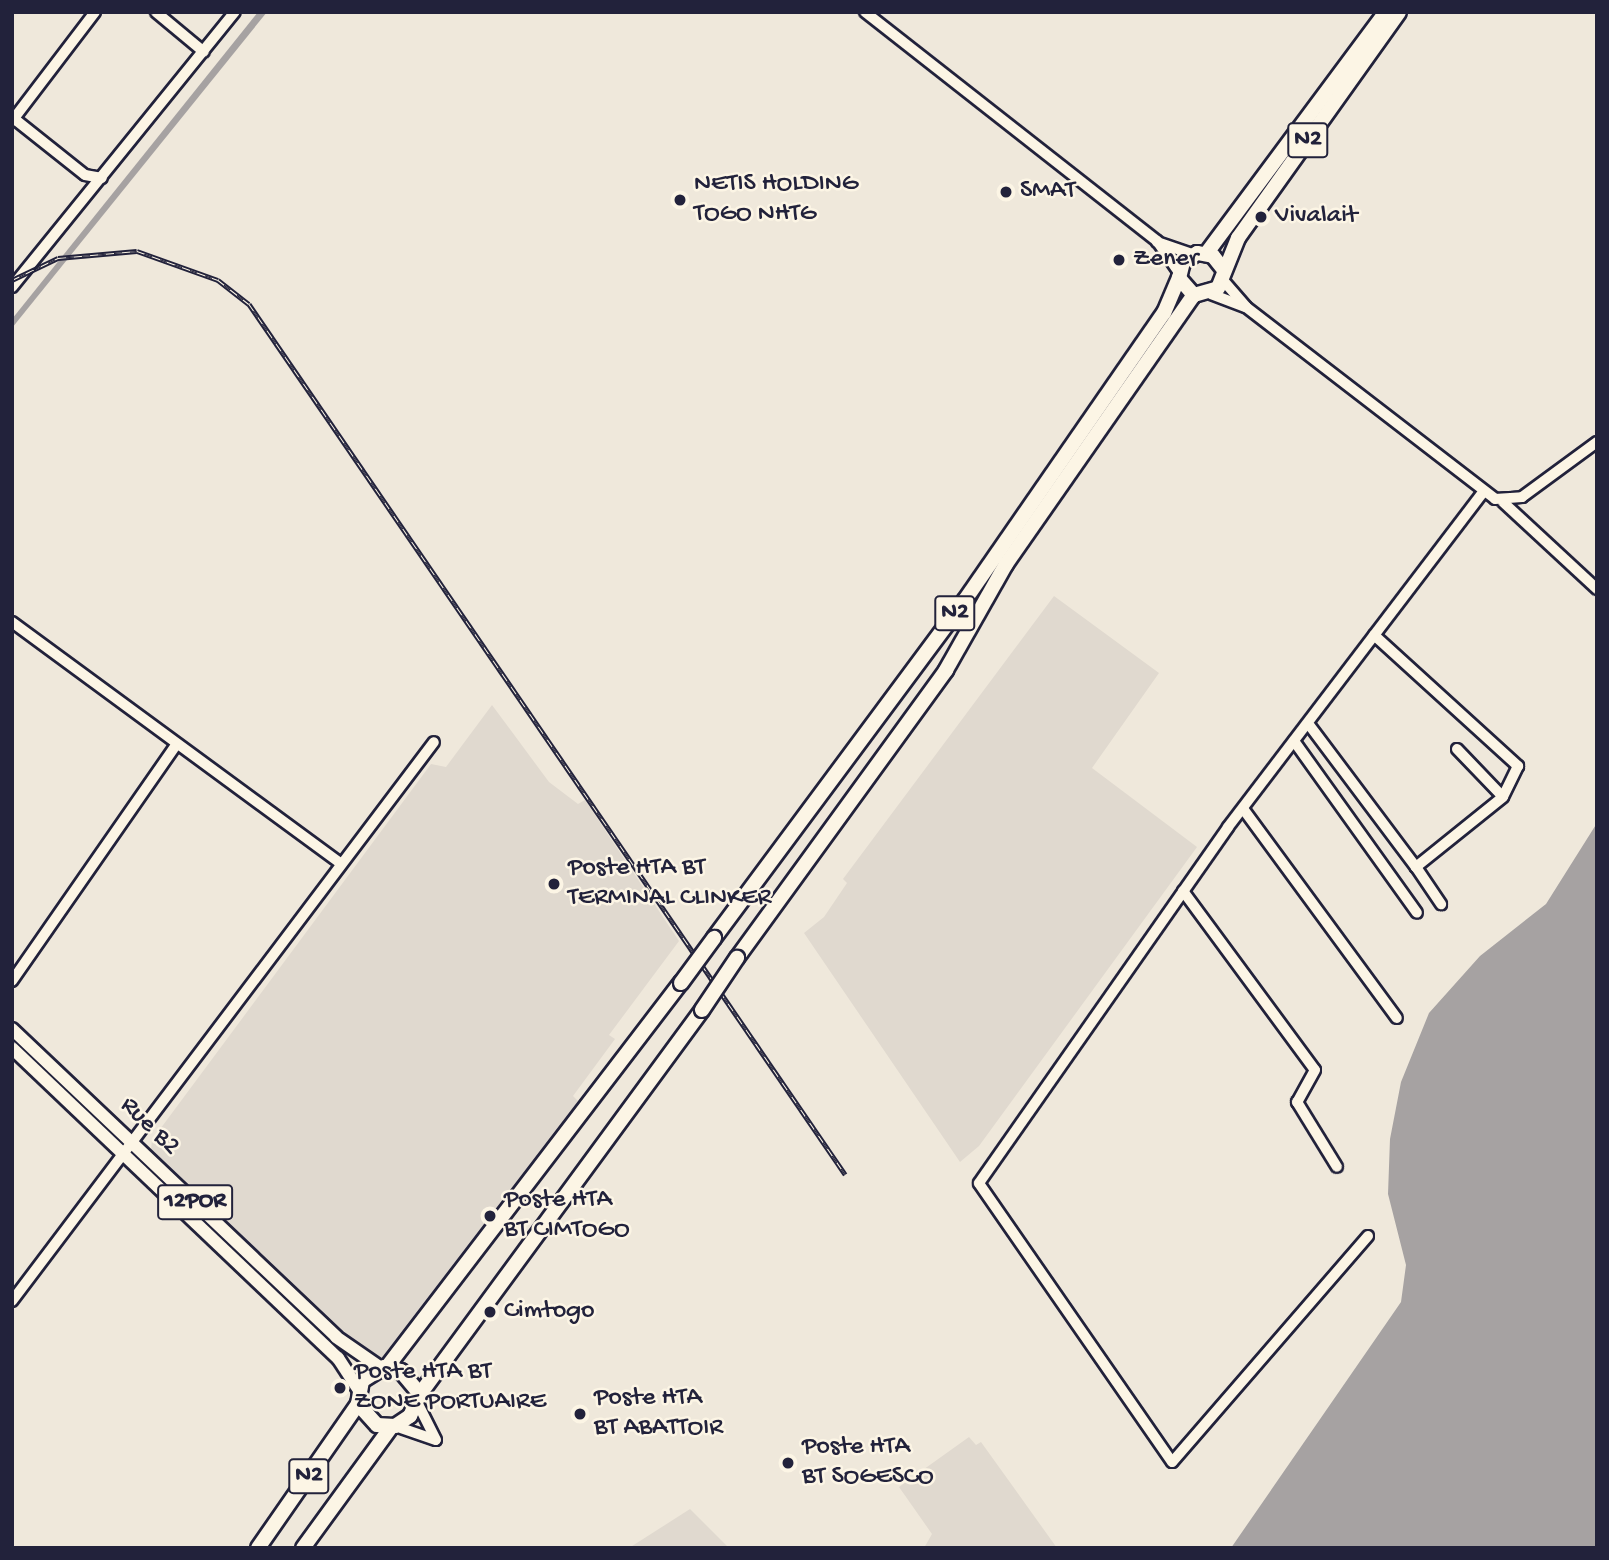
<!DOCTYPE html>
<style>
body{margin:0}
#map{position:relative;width:1609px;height:1560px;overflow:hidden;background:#efe8db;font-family:"Gochi Hand",sans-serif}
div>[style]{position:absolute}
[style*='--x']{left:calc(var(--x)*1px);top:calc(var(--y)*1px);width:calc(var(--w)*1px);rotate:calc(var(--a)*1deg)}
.built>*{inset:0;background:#e0d9cf}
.water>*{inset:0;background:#a6a2a2}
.roads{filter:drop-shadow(2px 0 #22223b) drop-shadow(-2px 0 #22223b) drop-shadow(0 2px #22223b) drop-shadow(0 -2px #22223b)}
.minor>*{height:10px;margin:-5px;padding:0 5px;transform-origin:5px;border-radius:5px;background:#fcf5e5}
.major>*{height:12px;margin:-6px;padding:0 6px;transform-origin:6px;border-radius:6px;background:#fcf5e5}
.highway>*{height:14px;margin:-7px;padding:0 7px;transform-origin:7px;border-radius:7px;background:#fcf5e5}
.rail>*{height:5px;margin-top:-2.5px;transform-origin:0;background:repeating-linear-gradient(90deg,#fcf5e5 0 8px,#22223b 0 16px);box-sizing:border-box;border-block:2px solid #22223b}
.bridges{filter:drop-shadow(2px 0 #22223b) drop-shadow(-2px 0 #22223b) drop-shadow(0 2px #22223b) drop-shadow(0 -2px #22223b)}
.highway-bridge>*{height:14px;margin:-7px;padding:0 7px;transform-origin:7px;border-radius:7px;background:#fcf5e5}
.dots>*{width:19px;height:19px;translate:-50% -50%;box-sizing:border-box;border:4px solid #fcf5e5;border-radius:50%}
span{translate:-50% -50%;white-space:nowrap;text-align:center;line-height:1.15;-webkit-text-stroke:5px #fcf5e5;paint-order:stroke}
.shield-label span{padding:2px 5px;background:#fcf5e5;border:2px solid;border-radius:5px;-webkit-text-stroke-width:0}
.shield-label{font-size:24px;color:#22223b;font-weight:700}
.poi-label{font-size:26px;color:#22223b}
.left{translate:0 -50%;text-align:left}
.street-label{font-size:26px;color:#22223b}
.frame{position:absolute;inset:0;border:14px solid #22223b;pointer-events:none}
</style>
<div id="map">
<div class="built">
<i style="clip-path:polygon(1054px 596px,1159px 673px,1092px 768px,1197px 847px,979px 1146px,960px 1162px,804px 933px,824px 917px,847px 883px,843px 879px)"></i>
<i style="clip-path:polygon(492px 705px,549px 782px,578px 804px,585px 800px,679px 941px,609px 1035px,615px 1039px,573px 1096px,578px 1101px,388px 1361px,370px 1361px,151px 1149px,152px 1140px,431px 764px,446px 767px)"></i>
<i style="clip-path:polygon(969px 1437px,976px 1445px,981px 1442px,1057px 1548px,924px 1548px,932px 1534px,899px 1487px)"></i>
<i style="clip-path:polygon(690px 1509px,729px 1548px,629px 1548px)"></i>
</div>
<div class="water">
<i style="clip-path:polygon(258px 12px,267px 12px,12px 328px,12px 319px)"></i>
<i style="clip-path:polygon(1597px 823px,1597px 1548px,1231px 1548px,1401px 1302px,1406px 1265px,1388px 1194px,1390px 1139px,1401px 1082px,1429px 1013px,1480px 956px,1546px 904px)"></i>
</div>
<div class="roads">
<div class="minor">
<i style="--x:156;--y:12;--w:62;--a:39.8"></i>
<i style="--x:865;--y:12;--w:371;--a:38.1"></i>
<i style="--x:1157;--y:241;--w:38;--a:55"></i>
<i style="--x:12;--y:117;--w:93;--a:38.5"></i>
<i style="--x:85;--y:175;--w:17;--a:10"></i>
<i style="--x:12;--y:121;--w:137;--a:-52.7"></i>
<i style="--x:1157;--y:242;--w:37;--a:19"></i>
<i style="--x:1222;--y:279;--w:37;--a:49"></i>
<i style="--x:1246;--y:307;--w:314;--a:37.6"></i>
<i style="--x:1495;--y:499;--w:27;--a:-4"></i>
<i style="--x:1522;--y:497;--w:93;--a:-36.3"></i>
<i style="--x:12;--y:287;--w:354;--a:-51"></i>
<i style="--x:1211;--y:294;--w:36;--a:21"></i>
<i style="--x:1503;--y:502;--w:128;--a:42.8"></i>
<i style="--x:12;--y:622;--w:408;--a:36.3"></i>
<i style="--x:1374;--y:635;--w:195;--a:42.3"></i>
<i style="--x:1518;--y:766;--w:34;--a:116"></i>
<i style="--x:1503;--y:797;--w:112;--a:141.2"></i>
<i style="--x:1416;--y:867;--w:45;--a:56"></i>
<i style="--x:1310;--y:726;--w:176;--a:53.1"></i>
<i style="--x:1294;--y:741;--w:211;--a:54.4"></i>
<i style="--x:1457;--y:749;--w:66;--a:46.2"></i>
<i style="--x:1244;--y:810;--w:258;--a:53.7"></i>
<i style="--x:1183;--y:891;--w:222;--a:53.6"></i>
<i style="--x:1315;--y:1070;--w:37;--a:119"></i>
<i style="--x:1297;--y:1102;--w:76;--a:58.4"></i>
<i style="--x:12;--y:981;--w:287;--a:-55.2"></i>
<i style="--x:1368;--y:1236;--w:299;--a:130.9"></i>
<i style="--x:1172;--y:1462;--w:339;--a:-124.7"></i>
<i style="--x:979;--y:1183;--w:434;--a:-55"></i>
<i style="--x:1228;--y:827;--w:421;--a:-52.7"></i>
<i style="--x:12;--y:1301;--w:700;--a:-52.95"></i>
<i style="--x:418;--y:1404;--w:40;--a:63.4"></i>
<i style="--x:395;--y:1426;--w:43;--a:18.9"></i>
</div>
<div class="major">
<i style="--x:12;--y:1029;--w:447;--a:43.5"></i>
<i style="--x:336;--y:1337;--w:55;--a:34.6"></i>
<i style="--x:12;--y:1048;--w:450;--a:43.6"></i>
<i style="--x:338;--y:1358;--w:37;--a:57"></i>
</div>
<div class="highway">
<i style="--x:1206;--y:254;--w:302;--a:-53.4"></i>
<i style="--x:1224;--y:270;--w:18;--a:-128"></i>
<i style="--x:1213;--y:256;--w:16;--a:-169"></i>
<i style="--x:1197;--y:253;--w:17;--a:147"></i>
<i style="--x:1183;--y:262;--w:16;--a:104"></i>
<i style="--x:1179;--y:278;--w:23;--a:49"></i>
<i style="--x:1194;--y:295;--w:25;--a:-16"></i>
<i style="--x:1218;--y:288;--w:54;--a:-68.2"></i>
<i style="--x:1238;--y:238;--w:277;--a:-54.5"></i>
<i style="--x:714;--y:938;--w:421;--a:-53.4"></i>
<i style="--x:965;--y:600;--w:349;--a:-55.3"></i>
<i style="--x:1164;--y:313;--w:38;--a:-67"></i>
<i style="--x:737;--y:958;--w:356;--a:-54"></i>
<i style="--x:946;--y:670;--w:122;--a:-60.5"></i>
<i style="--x:1006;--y:564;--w:328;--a:-55.1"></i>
<i style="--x:387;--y:1367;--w:484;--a:-52.6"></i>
<i style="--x:420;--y:1394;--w:30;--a:-130"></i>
<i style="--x:401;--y:1371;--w:17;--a:-167"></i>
<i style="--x:384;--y:1367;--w:26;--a:148"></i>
<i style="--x:362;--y:1381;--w:23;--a:100"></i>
<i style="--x:358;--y:1404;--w:28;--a:48"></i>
<i style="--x:377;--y:1425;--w:18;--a:3"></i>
<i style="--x:395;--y:1426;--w:18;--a:-34"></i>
<i style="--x:410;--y:1416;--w:24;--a:-66"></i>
<i style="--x:420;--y:1394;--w:476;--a:-53.7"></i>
<i style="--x:258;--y:1548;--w:175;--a:-55.2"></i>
<i style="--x:303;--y:1548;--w:151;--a:-53.9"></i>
</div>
</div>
<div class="rail">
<i style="--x:12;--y:280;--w:51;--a:-25.6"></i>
<i style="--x:58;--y:258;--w:79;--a:-5.1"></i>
<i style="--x:137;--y:251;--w:86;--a:19.7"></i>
<i style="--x:218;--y:280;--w:39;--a:38"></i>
<i style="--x:249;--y:304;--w:1055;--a:55.59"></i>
</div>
<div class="bridges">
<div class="highway-bridge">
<i style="--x:681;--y:983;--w:56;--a:-53.7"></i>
<i style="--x:702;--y:1010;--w:63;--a:-56.1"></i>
</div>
</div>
<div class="dots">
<i style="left:1006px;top:192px;background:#22223b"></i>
<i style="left:680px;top:200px;background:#22223b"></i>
<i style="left:1261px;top:217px;background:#22223b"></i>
<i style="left:1119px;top:260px;background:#22223b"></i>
<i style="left:554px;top:884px;background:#22223b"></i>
<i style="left:490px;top:1216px;background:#22223b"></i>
<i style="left:490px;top:1312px;background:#22223b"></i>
<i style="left:340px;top:1388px;background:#22223b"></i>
<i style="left:580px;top:1414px;background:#22223b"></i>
<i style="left:788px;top:1463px;background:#22223b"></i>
</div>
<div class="shield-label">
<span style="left:1308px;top:140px">N2</span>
<span style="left:955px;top:613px">N2</span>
<span style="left:195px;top:1202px">12POR</span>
<span style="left:309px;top:1476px">N2</span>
</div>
<div class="poi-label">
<span class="left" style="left:694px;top:200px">NETIS HOLDING<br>TOGO NHTG</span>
<span class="left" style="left:1020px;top:192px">SMAT</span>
<span class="left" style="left:1275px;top:217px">Vivalait</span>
<span class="left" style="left:1133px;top:260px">Zener</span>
<span class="left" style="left:568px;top:884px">Poste HTA BT<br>TERMINAL CLINKER</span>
<span class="left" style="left:504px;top:1216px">Poste HTA<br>BT CIMTOGO</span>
<span class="left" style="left:504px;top:1312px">Cimtogo</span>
<span class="left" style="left:354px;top:1388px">Poste HTA BT<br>ZONE PORTUAIRE</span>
<span class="left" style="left:594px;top:1414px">Poste HTA<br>BT ABATTOIR</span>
<span class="left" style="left:802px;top:1463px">Poste HTA<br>BT SOGESCO</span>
</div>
<div class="street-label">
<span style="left:149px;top:1127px;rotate:44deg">Rue B2</span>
</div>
<div class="frame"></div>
</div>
